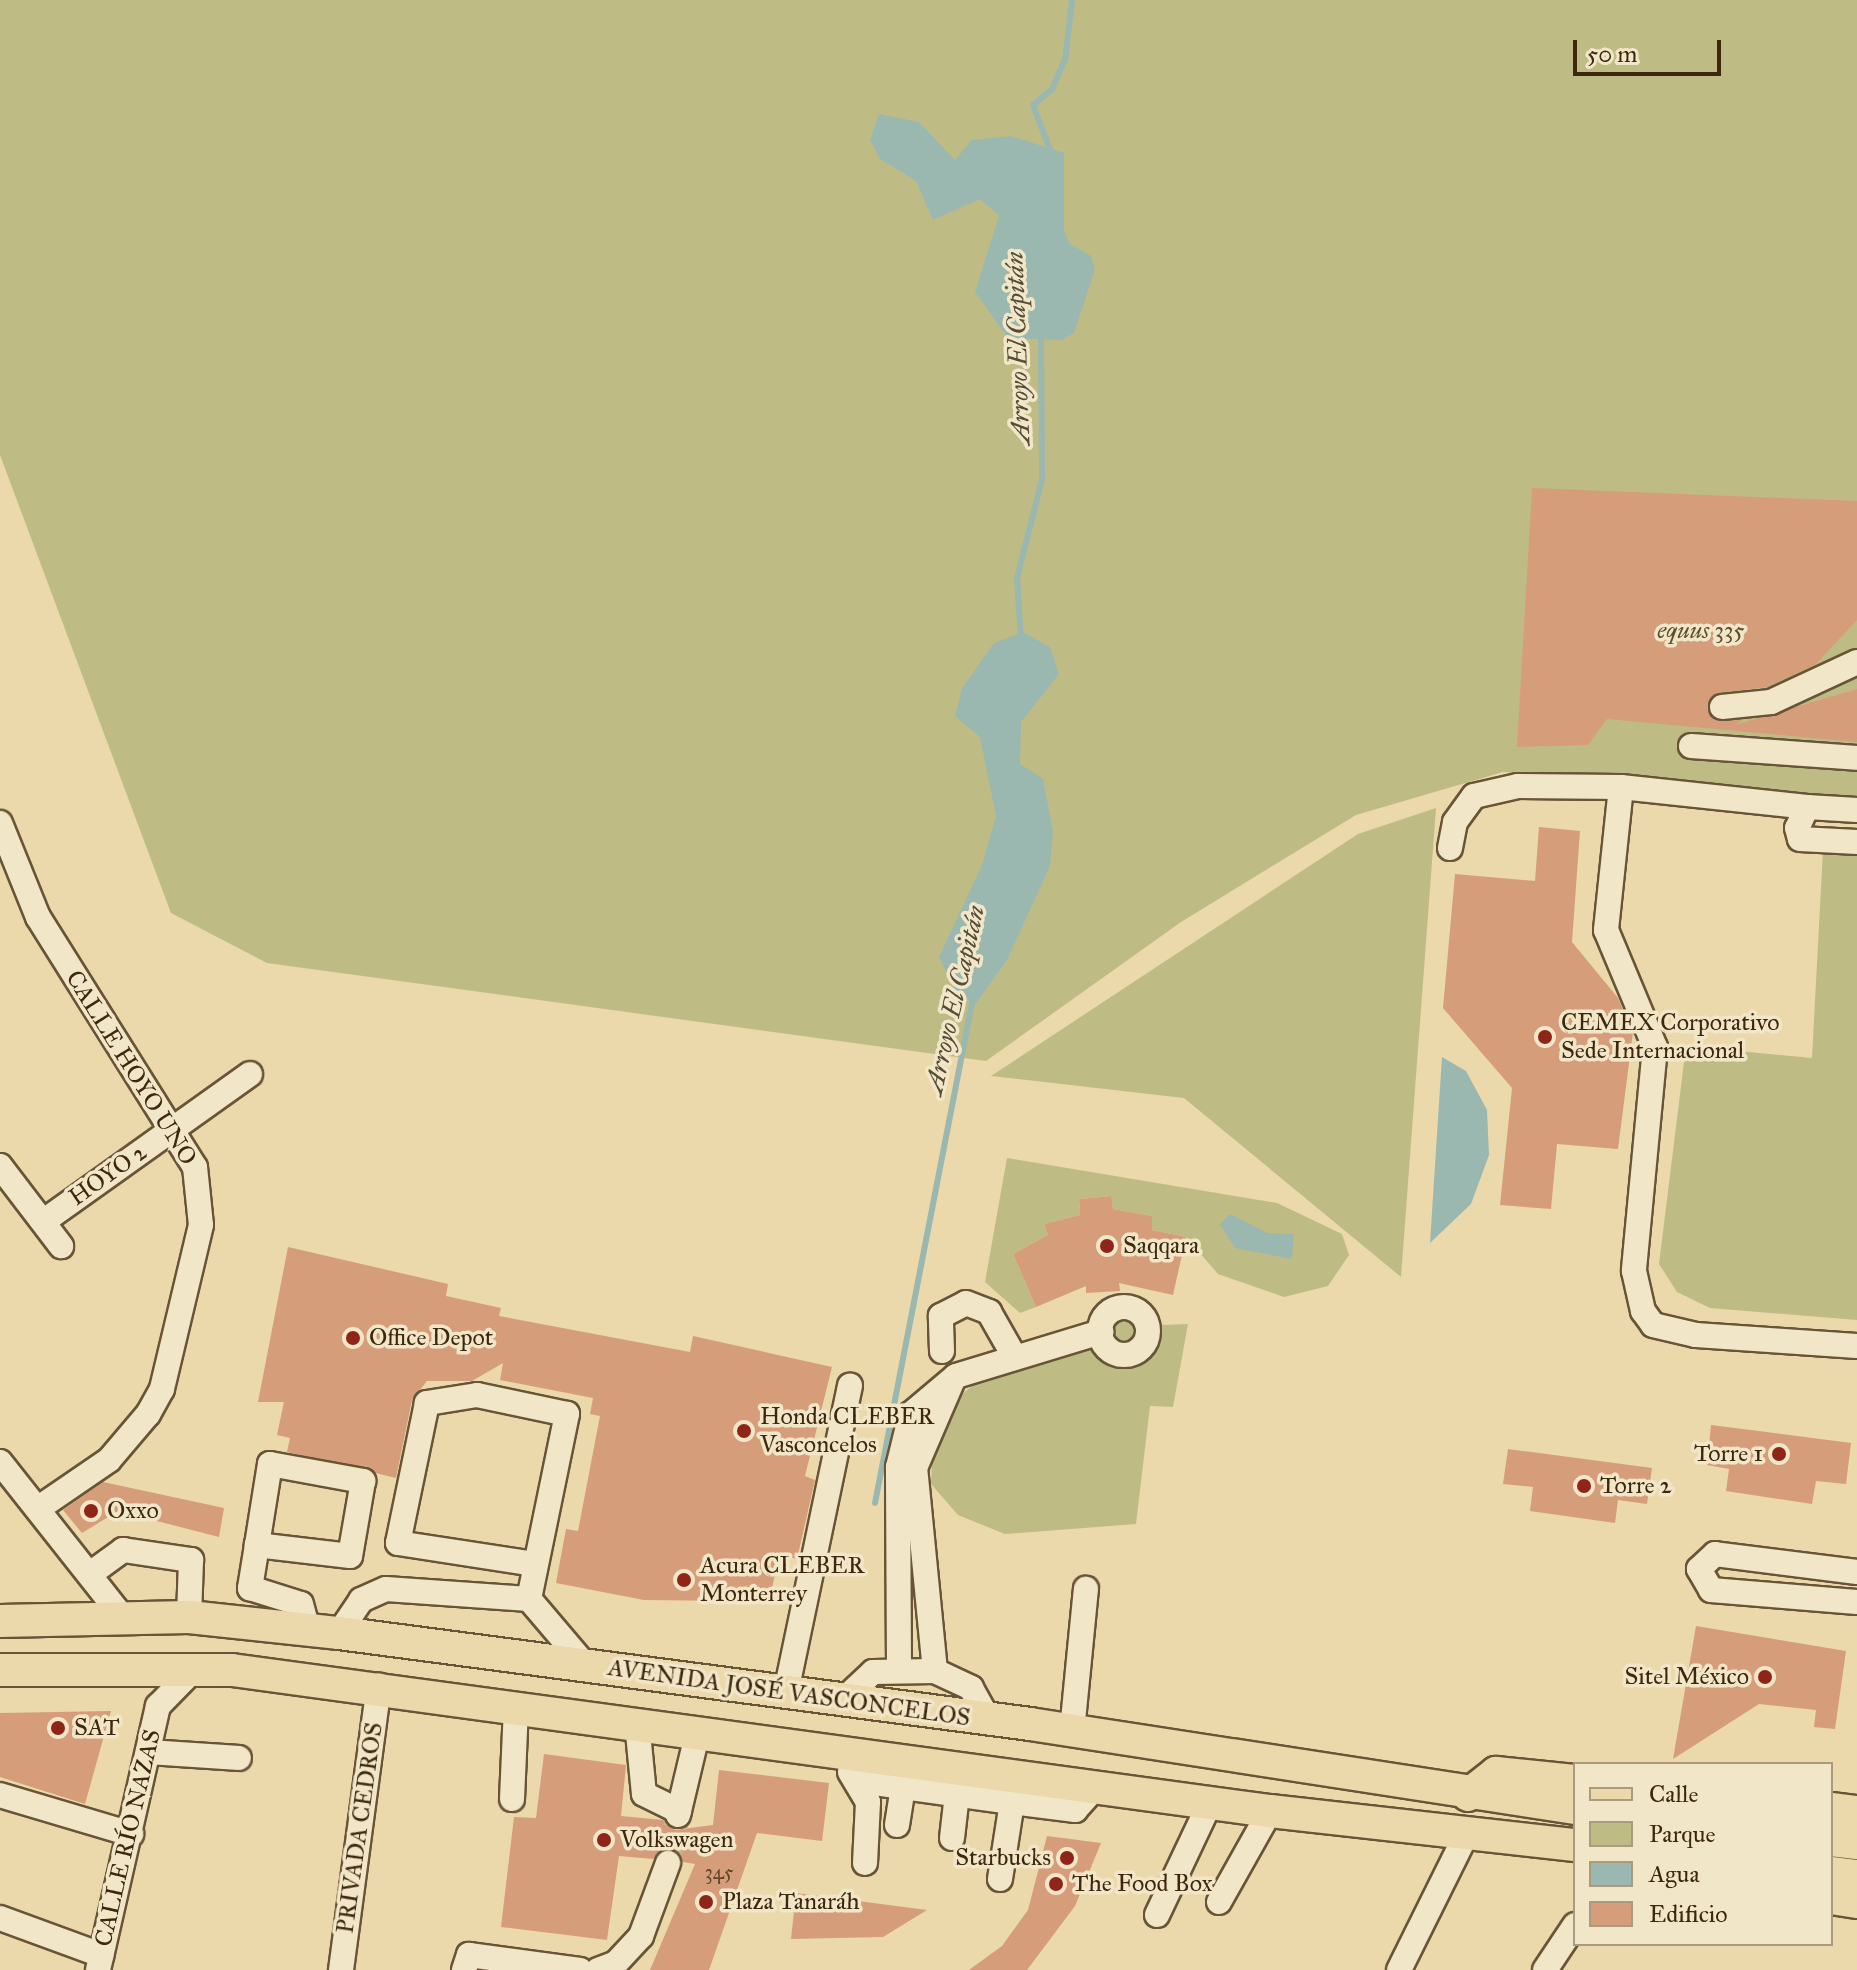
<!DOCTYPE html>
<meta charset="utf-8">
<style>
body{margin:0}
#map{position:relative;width:1857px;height:1970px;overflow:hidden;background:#ebd8ab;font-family:"IM FELL Great Primer",serif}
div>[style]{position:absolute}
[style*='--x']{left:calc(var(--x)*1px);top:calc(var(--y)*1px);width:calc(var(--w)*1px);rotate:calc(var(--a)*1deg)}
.green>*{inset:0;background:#bebc84}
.round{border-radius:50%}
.water>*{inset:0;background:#9ab8b0}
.stream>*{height:6px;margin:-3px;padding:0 3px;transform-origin:3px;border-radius:3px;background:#9ab8b0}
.building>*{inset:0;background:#d69d7a}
.minor-tunnel>*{height:24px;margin-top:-12px;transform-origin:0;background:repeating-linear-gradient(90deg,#c8b58c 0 24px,transparent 0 36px)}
.roads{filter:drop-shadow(2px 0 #685436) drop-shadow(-2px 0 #685436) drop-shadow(0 2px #685436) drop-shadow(0 -2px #685436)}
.minor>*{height:24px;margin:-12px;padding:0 12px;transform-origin:12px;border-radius:12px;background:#f2e6c8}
.minor>.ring{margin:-12px;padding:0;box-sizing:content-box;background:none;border:24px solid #f2e6c8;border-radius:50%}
.major>*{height:32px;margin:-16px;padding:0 16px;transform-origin:16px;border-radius:16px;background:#ebd8ab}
.dots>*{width:22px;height:22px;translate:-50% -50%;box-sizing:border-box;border:4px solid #f2e6c8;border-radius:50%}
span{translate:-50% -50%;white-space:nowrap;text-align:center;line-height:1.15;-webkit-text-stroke:7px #f2e6c8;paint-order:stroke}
.number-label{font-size:20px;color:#63452a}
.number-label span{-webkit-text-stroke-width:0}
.park-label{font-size:24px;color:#5d4d2c;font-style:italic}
.poi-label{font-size:24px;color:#3d280f}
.left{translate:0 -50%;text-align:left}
.right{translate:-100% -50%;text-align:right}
.street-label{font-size:24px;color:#3d280f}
.water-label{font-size:26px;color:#544c37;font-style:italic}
.legend{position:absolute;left:1573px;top:1762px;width:260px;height:184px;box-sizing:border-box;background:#f2e6c8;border:2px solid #aa9a7e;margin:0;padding:10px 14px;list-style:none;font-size:24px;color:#3d280f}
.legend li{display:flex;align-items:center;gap:16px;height:40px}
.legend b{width:40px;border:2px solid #aa9a7e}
.scale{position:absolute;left:1573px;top:40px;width:148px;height:36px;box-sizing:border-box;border:4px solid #3d280f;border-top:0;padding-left:10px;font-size:24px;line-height:28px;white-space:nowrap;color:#3d280f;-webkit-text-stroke:6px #f2e6c8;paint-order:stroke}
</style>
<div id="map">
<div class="green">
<i style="clip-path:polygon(0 0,1857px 0,1857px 798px,1503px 772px,1356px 815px,1181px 922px,986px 1061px,267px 963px,171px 913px,0 455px)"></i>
<i style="clip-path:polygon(1436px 808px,1401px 1277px,1184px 1098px,991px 1076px,1358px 834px)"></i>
<i style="clip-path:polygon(1823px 850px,1857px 853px,1857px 1320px,1710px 1308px,1677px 1292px,1659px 1264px,1686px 1046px,1812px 1058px)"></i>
<i style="clip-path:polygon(1007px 1158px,1277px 1203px,1342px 1234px,1349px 1255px,1328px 1286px,1284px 1297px,1218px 1274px,1186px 1237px,1152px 1230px,1152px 1216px,1113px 1209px,1110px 1196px,1079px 1199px,1080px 1215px,1046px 1224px,1048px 1235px,1013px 1254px,1036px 1307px,1020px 1313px,985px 1282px)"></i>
<i class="round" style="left:1107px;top:1314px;width:34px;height:34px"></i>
<i style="clip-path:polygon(1188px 1324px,1173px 1407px,1150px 1406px,1136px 1524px,1005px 1534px,958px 1515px,931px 1484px,933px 1439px,955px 1400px,996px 1366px,1084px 1344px,1101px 1359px,1137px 1363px,1154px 1348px,1162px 1325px)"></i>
</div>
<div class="water">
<i style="clip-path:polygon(879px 114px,919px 122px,955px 160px,972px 140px,1011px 136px,1064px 153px,1064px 231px,1070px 244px,1091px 256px,1095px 269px,1074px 333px,1062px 340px,1008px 338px,975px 292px,999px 216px,980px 199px,933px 220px,916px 181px,880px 159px,870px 140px)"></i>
<i style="clip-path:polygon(1023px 632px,1050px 647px,1059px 674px,1021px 722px,1020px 764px,1043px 779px,1053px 831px,1050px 866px,1007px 960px,975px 1005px,955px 990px,939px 957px,982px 865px,996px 816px,980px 737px,955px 716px,962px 688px,994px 643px)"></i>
<i style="clip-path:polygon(1442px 1057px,1466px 1071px,1487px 1110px,1489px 1155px,1471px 1204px,1430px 1243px)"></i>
<i style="clip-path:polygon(1230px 1214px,1267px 1233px,1294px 1234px,1292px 1259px,1235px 1248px,1220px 1224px)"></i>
</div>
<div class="stream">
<i style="--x:1051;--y:152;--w:50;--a:-111"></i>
<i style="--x:1033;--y:105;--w:25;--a:-40"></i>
<i style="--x:1052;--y:89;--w:32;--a:-66"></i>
<i style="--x:1065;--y:60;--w:60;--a:-83.3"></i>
<i style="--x:1021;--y:638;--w:60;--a:-93.8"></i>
<i style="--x:1017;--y:578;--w:102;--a:-75.8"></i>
<i style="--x:1042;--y:479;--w:146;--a:-90.4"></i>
<i style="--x:875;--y:1503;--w:514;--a:-79.02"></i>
</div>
<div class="building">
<i style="clip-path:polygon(1532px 488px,1857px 501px,1857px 620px,1815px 665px,1767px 687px,1714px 694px,1707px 708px,1717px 721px,1742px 720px,1735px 725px,1857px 689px,1857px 742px,1607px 719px,1588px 745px,1517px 747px)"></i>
<i style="clip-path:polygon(1539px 827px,1580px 831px,1572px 942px,1618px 998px,1633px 1032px,1618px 1149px,1557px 1144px,1551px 1209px,1500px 1205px,1512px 1088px,1443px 1008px,1455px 874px,1535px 881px)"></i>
<i style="clip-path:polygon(1111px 1196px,1113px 1209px,1152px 1216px,1152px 1230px,1186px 1237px,1173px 1295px,1119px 1283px,1120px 1291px,1086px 1293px,1086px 1286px,1036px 1307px,1013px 1254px,1048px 1235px,1045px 1224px,1080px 1215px,1079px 1199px)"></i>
<i style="clip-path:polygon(288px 1247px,448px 1284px,446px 1296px,501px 1308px,499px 1316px,690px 1352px,693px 1336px,832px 1367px,805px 1476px,815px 1480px,797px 1559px,779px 1555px,771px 1593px,747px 1589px,736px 1601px,644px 1600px,556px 1583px,566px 1529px,578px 1531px,600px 1416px,590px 1414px,593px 1398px,500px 1380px,503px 1363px,472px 1381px,427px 1381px,412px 1400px,396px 1478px,287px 1452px,290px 1438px,277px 1435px,284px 1402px,258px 1402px)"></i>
<i style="clip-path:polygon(1711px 1425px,1851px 1443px,1846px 1484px,1816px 1481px,1812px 1504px,1726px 1491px,1729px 1469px,1707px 1465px)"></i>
<i style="clip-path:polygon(1508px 1449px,1652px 1468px,1647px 1504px,1618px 1500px,1615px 1523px,1530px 1511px,1533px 1487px,1503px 1484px)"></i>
<i style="clip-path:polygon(103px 1482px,224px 1508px,219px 1537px,118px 1511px,82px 1533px,63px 1510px)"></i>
<i style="clip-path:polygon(1696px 1626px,1846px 1651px,1835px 1729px,1814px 1727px,1816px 1710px,1759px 1704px,1673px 1759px)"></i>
<i style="clip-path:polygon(111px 1711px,85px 1804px,0 1777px,0 1713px)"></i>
<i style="clip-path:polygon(544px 1754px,626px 1765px,621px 1816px,663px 1820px,675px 1830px,713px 1825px,719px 1770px,829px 1783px,822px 1841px,757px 1833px,709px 1970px,650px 1970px,695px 1864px,683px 1862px,672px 1849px,653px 1859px,619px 1856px,607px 1940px,501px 1927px,514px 1817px,536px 1818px)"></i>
<i style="clip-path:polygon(1047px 1836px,1101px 1843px,1075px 1906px,1027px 1970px,969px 1970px,1002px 1946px,1028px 1910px)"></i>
<i style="clip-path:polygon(796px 1893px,927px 1910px,883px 1937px,791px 1939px)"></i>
</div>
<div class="minor-tunnel">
<i style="--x:668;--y:1863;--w:49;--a:-78.2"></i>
</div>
<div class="roads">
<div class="minor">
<i style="--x:1722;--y:707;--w:49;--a:-5.8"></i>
<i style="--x:1771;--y:702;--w:95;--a:-24.9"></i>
<i style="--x:1691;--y:746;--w:166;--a:4.1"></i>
<i style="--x:1621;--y:787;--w:144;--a:96"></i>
<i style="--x:1606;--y:930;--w:127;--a:67.3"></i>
<i style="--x:1655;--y:1047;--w:225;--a:95.4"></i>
<i style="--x:1634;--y:1271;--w:41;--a:77.3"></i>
<i style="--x:1643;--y:1311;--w:17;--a:54"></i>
<i style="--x:1653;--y:1325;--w:44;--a:13.1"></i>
<i style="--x:1696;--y:1335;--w:161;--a:3.9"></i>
<i style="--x:1857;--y:810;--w:50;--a:-176.6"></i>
<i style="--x:1807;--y:807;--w:23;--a:115"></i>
<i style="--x:1797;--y:828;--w:11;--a:75"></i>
<i style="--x:1800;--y:839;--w:57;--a:3"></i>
<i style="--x:0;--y:823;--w:101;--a:68"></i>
<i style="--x:38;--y:917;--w:295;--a:57.9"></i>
<i style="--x:195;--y:1167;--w:58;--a:84.1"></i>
<i style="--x:201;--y:1225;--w:169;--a:103.4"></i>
<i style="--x:162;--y:1389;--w:29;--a:119"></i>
<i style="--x:148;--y:1414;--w:60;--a:130.3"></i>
<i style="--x:109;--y:1460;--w:85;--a:145.6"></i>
<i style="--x:1450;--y:848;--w:26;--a:-79"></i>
<i style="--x:1455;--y:822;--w:32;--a:-54"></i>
<i style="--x:1474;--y:796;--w:45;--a:-12.8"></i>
<i style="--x:1518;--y:786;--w:103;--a:0.6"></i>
<i style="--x:1621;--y:787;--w:187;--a:6.1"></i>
<i style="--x:0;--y:1166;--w:101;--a:52.7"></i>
<i style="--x:44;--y:1221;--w:253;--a:-35.5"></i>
<i class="ring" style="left:1100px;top:1307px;width:24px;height:24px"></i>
<i style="--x:942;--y:1351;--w:35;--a:-92"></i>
<i style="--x:941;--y:1316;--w:28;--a:-27"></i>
<i style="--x:966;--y:1303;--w:25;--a:21"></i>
<i style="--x:989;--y:1312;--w:48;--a:60.3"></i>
<i style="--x:0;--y:1462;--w:199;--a:51.7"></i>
<i style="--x:270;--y:1464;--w:95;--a:10.4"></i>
<i style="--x:363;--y:1481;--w:76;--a:99.8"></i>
<i style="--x:350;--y:1556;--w:94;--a:-173.3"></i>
<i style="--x:257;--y:1545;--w:82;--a:-80.9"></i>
<i style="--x:257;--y:1545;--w:44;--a:99.2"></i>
<i style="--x:250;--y:1588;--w:53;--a:17.4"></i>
<i style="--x:301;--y:1604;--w:27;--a:75"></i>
<i style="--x:1857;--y:1572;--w:143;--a:-172.8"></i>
<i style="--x:1715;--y:1554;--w:22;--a:137"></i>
<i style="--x:1699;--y:1569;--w:24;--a:60"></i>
<i style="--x:1711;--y:1590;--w:146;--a:4.7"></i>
<i style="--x:90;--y:1574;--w:41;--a:-36"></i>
<i style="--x:123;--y:1550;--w:69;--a:8.4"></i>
<i style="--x:191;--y:1560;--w:57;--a:92"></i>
<i style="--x:529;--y:1599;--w:189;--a:-78.4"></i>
<i style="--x:567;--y:1414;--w:92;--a:-168.1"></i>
<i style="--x:477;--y:1395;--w:51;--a:170.9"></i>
<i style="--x:427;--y:1403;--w:143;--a:101.7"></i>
<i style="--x:398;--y:1543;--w:139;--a:8.7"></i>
<i style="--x:339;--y:1633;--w:40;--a:-56"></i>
<i style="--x:361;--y:1600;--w:27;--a:-24"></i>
<i style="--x:386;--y:1589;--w:143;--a:4"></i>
<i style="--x:529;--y:1599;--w:88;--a:49.6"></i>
<i style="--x:899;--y:1668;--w:201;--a:-90.3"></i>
<i style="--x:898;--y:1467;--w:55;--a:-76.2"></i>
<i style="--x:911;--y:1414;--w:59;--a:-40.2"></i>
<i style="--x:956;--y:1376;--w:152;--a:-16.9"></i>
<i style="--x:935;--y:1671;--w:204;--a:-95.6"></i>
<i style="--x:915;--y:1468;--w:94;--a:-66.7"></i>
<i style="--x:786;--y:1692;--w:313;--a:-78.2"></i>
<i style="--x:843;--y:1700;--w:41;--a:-43"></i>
<i style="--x:873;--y:1672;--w:62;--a:-0.9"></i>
<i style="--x:935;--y:1671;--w:40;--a:25"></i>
<i style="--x:971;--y:1688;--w:35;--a:61"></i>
<i style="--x:637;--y:1723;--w:71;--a:84.4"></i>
<i style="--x:644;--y:1794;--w:39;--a:26"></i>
<i style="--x:1072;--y:1731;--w:143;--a:-84.4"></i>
<i style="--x:149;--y:1752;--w:90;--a:3.8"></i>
<i style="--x:850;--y:1772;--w:35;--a:59"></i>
<i style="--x:868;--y:1802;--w:61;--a:92.8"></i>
<i style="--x:860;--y:1781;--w:153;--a:7.9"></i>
<i style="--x:0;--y:1795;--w:137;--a:16.6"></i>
<i style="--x:512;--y:1799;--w:92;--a:-87.5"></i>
<i style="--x:678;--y:1815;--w:86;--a:-76.6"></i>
<i style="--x:897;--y:1825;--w:38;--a:-81"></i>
<i style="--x:952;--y:1838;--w:44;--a:-83.5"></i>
<i style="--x:1000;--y:1879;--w:78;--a:-81.1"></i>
<i style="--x:1012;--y:1802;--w:64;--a:7.2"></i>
<i style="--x:1075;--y:1810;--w:31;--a:-48"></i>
<i style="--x:1219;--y:1902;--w:104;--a:-60.7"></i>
<i style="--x:1157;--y:1915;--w:124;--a:-64.7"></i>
<i style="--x:0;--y:1918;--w:108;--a:20.1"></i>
<i style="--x:98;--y:1970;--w:271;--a:-77.2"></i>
<i style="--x:158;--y:1706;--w:54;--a:-45.7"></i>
<i style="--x:341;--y:1970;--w:287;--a:-82.4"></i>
<i style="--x:464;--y:1970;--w:16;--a:-72"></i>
<i style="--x:469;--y:1955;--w:112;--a:7.7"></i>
<i style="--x:598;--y:1970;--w:19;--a:-21"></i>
<i style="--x:616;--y:1963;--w:37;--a:-47"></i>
<i style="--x:641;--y:1936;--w:78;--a:-69.7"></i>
<i style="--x:1399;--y:1970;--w:153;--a:-63.6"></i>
<i style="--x:1545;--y:1970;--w:54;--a:-56.3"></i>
</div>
<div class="major">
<i style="--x:0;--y:1621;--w:189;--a:-1.2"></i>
<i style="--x:189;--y:1617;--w:151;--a:6.1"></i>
<i style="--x:339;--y:1633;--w:697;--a:7.5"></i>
<i style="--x:1030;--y:1724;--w:551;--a:8.76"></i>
<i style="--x:0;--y:1670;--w:232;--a:0"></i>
<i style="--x:232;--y:1670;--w:1048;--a:7.74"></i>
<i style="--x:1270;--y:1811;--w:307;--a:6.4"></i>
<i style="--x:1468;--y:1795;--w:36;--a:-38"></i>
<i style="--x:1496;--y:1773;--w:79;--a:5.8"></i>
<i style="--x:1831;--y:1809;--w:26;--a:7"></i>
<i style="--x:1831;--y:1840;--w:26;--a:7"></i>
<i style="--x:1831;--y:1873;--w:26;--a:7"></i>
<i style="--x:1831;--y:1898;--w:26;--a:9"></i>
</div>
</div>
<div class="dots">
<i style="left:1545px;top:1037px;background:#8f2418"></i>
<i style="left:1107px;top:1246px;background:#8f2418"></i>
<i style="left:353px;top:1338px;background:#8f2418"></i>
<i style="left:744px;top:1431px;background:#8f2418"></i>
<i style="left:1779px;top:1454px;background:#8f2418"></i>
<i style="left:1584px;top:1486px;background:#8f2418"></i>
<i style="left:91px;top:1511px;background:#8f2418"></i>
<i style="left:684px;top:1580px;background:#8f2418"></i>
<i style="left:1765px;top:1677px;background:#8f2418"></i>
<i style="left:58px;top:1728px;background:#8f2418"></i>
<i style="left:604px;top:1840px;background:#8f2418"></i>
<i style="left:1067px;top:1858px;background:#8f2418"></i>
<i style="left:1056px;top:1884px;background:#8f2418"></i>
<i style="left:706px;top:1902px;background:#8f2418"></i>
</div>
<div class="number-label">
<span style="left:719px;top:1872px">345</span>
</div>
<div class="park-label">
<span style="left:1701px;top:631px">equus 335</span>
</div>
<div class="poi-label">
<span class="left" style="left:1561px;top:1037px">CEMEX Corporativo<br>Sede Internacional</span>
<span class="left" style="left:1123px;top:1246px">Saqqara</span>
<span class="left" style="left:369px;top:1338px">Office Depot</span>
<span class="left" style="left:760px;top:1431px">Honda CLEBER<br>Vasconcelos</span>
<span class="right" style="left:1763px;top:1454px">Torre 1</span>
<span class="left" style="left:1600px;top:1486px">Torre 2</span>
<span class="left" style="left:107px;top:1511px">Oxxo</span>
<span class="left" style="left:700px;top:1580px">Acura CLEBER<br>Monterrey</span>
<span class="right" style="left:1749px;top:1677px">Sitel México</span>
<span class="left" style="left:74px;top:1728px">SAT</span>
<span class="left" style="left:620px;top:1840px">Volkswagen</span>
<span class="right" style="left:1051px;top:1858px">Starbucks</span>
<span class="left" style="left:1072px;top:1884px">The Food Box</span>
<span class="left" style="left:722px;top:1902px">Plaza Tanaráh</span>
</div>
<div class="street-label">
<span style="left:131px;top:1068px;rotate:58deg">CALLE HOYO UNO</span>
<span style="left:108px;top:1175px;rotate:-35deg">HOYO 2</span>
<span style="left:789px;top:1693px;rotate:8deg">AVENIDA JOSÉ VASCONCELOS</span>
<span style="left:360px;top:1828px;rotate:-82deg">PRIVADA CEDROS</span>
<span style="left:128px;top:1838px;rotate:-77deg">CALLE RÍO NAZAS</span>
</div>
<div class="water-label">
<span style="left:1018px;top:348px;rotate:-92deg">Arroyo El Capitán</span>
<span style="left:955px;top:1000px;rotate:-77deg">Arroyo El Capitán</span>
</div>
<ul class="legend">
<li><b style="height:10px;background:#ebd8ab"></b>Calle</li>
<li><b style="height:22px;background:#bebc84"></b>Parque</li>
<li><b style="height:22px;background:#9ab8b0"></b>Agua</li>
<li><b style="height:22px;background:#d69d7a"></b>Edificio</li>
</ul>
<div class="scale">50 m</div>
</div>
